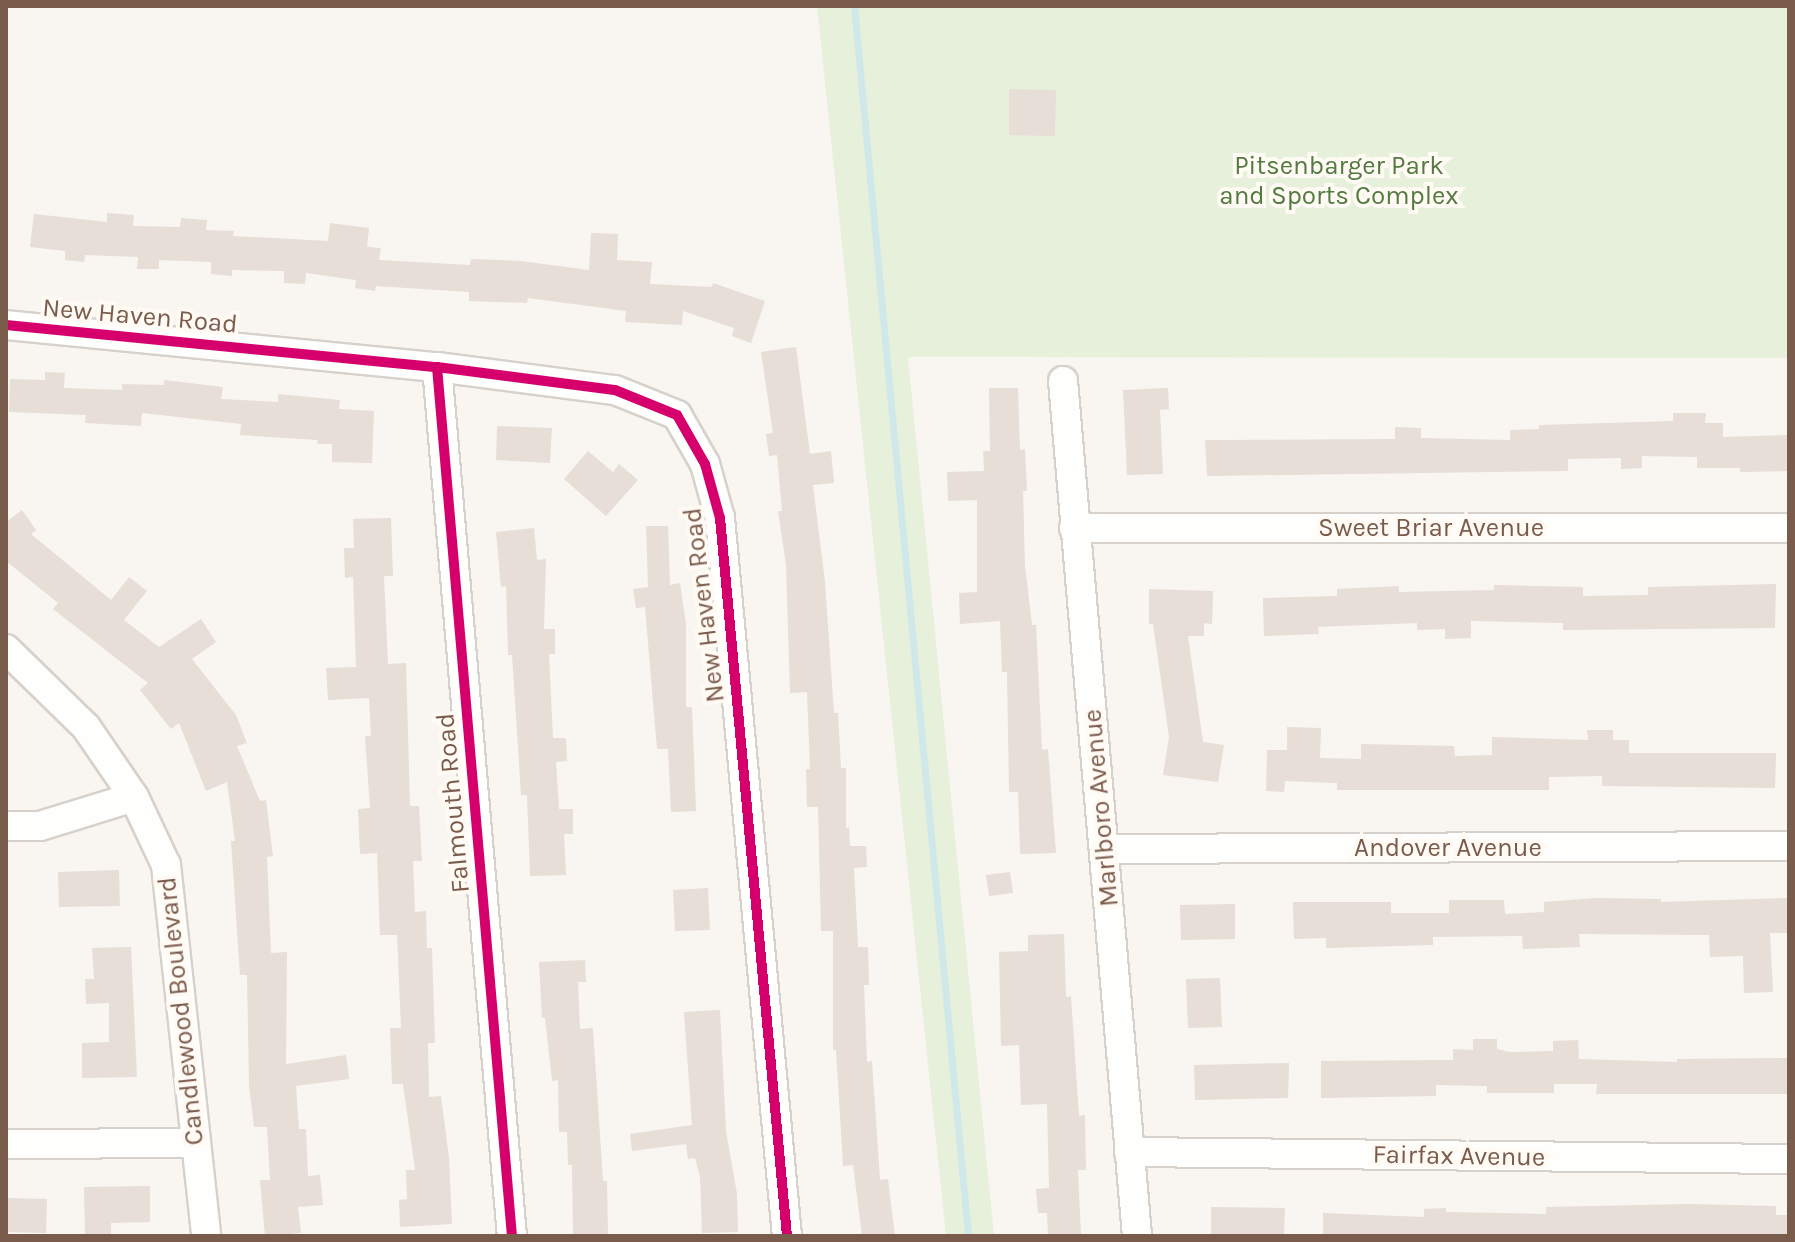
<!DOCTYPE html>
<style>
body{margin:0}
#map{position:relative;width:1795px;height:1242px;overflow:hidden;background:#f9f5f0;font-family:Karla,sans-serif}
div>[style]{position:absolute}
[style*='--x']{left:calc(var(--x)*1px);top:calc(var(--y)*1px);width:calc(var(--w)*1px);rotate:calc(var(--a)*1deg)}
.green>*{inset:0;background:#e7f0db}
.stream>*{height:7px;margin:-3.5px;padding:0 3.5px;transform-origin:3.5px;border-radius:3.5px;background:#d0e8ea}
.building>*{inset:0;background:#e6ded7}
.roads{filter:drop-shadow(2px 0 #d7d1cb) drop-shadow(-2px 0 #d7d1cb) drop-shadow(0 2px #d7d1cb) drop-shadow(0 -2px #d7d1cb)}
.minor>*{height:28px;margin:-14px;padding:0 14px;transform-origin:14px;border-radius:14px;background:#fefefd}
.cycleway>*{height:10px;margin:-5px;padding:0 5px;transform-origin:5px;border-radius:5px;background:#d6006c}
span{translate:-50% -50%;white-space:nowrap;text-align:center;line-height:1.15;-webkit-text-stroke:8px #fffaf3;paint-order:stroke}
.park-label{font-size:26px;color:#537a41}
.street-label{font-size:26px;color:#7a5c4d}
.frame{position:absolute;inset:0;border:8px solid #7a5c4d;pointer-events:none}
</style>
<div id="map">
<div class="green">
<i style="clip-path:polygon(817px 6px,1789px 6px,1789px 358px,908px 357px,994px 1236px,946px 1236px)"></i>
</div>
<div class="stream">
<i style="--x:854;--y:6;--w:1235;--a:84.7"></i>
</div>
<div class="building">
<i style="clip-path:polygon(1009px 89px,1056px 90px,1055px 136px,1009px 135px)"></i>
<i style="clip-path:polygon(107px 213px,134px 215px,133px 226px,180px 227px,181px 218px,207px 220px,206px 230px,234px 231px,233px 236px,328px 241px,330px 223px,369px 228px,367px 247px,381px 248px,379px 260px,470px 265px,471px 259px,521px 261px,589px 270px,591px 233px,618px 234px,617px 260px,652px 262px,650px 284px,712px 287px,713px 283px,765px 301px,751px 343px,732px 336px,734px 328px,683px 311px,682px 325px,625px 322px,626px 311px,528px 298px,527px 303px,469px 301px,469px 292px,376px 286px,375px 291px,355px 288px,356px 280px,306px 273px,305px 284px,284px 283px,284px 271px,232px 270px,232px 276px,211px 274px,211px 262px,159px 260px,159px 269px,137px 269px,138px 257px,85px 255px,84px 262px,65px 260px,65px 251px,30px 247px,34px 214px,107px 222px)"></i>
<i style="clip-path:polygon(796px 347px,810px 454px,831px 451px,834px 483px,813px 485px,825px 582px,834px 713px,838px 713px,841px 768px,846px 768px,846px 828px,849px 827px,850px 846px,866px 846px,867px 867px,854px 868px,858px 947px,868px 947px,869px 985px,864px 985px,867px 1062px,872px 1061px,880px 1180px,888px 1179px,895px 1236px,862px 1236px,853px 1165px,843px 1166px,836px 1050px,833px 1050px,833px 931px,821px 931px,818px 807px,807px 807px,806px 769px,810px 769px,807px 692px,790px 693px,786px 565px,778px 511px,782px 511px,777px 455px,769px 456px,766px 434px,773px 433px,761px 352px)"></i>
<i style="clip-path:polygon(45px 372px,65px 373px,64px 388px,122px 390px,122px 384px,164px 385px,164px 380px,223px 387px,221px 399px,278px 402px,278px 394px,340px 400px,339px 409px,374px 411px,372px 463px,332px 462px,332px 444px,317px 444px,318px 440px,240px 435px,241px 424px,142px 413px,141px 426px,85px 423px,86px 415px,9px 412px,10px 379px,45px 380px)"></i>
<i style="clip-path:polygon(989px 388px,1018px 388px,1020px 450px,1025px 449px,1027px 491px,1023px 491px,1025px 565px,1032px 625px,1036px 625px,1042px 750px,1048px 749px,1056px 853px,1020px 854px,1018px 792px,1009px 792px,1007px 672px,1002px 672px,1000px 621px,960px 624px,959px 593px,977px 592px,977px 500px,948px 501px,947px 472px,984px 471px,983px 451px,990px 451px)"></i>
<i style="clip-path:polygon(1168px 388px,1169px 409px,1160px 410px,1163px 474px,1127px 475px,1123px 390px)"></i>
<i style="clip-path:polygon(1673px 413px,1706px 413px,1705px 423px,1723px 423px,1723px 437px,1789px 435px,1789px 471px,1740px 472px,1740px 468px,1697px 468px,1697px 457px,1642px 456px,1642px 468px,1621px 469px,1621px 458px,1568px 459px,1568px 471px,1207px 476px,1205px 440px,1395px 439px,1395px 427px,1421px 428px,1421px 438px,1510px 440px,1510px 430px,1539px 429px,1539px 425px,1673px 421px)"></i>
<i style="clip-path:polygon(497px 426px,552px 428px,550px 463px,496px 460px)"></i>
<i style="clip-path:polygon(588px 451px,613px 472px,619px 464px,638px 480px,606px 516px,564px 479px)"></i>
<i style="clip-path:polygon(22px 510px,36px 530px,31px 534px,111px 600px,129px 577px,147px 591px,124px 620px,159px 647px,201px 619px,216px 642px,192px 659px,236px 715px,247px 743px,237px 746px,260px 801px,266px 800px,273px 856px,267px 857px,271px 953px,287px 952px,286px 1064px,346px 1055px,349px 1079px,296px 1086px,299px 1129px,306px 1129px,308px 1176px,320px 1175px,323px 1205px,298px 1207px,301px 1233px,265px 1236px,260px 1180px,270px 1180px,267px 1127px,254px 1127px,249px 1085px,247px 975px,240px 975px,231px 841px,235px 841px,227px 782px,206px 791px,179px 723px,171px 729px,140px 690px,148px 683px,53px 609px,58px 603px,6px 561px,6px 522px)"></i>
<i style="clip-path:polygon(391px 518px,393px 576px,384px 576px,388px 664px,406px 663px,410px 806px,419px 806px,422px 861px,413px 861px,415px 912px,426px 911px,427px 948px,432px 948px,435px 1043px,428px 1043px,429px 1097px,441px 1096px,449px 1158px,452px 1224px,400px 1227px,399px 1200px,407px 1199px,406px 1170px,415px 1170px,403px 1084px,392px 1084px,390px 1028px,401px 1028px,397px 935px,380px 935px,377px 853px,360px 854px,358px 809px,370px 808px,365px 736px,371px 736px,369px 698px,328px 700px,326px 668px,356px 667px,353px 577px,345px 578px,344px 548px,354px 548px,353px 519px)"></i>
<i style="clip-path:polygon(646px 526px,668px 526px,670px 585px,680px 583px,686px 624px,686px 707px,692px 707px,696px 811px,671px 812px,668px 749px,657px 749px,645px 607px,636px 608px,633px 589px,648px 587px)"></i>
<i style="clip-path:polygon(534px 528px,537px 560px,546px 559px,544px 629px,555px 629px,555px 654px,549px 654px,553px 738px,566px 738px,567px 761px,556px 762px,559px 809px,573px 809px,573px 834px,564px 834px,566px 875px,530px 876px,527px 795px,521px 795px,512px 655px,508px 655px,506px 586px,501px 587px,496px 532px)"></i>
<i style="clip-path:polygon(1776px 584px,1775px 628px,1563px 630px,1563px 623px,1471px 621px,1471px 638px,1445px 639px,1445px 629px,1417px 630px,1417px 623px,1318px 627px,1319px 634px,1264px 636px,1263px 598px,1337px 596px,1337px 589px,1399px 586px,1399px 592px,1494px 590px,1494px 585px,1583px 587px,1583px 596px,1648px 595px,1648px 587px)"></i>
<i style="clip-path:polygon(1149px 589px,1213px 591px,1212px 624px,1204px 623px,1204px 636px,1188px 636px,1203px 742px,1224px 745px,1218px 782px,1163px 775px,1169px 737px,1153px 624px,1149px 624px)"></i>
<i style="clip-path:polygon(1287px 727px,1321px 728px,1320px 758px,1361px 759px,1361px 744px,1454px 746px,1455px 756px,1492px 755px,1492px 737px,1588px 740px,1587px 730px,1613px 730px,1613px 740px,1629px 740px,1629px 753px,1776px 753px,1775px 788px,1602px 786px,1602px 776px,1549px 777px,1549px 790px,1337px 790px,1337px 783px,1285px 781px,1284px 792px,1266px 791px,1267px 750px,1287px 750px)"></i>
<i style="clip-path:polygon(119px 870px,120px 906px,59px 907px,58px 872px)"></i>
<i style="clip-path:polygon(1010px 872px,1013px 893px,989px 896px,986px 875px)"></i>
<i style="clip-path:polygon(708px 888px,710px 930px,675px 931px,673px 890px)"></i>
<i style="clip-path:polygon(1596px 898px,1661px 899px,1661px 902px,1789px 898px,1789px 933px,1770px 933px,1773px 992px,1744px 993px,1743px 956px,1710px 957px,1709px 935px,1579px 934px,1580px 947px,1523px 949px,1522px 936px,1433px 937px,1433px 945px,1326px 948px,1326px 938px,1294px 939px,1293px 902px,1391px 902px,1391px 913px,1449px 913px,1449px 900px,1504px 900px,1505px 914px,1544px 912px,1544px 902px)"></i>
<i style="clip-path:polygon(1235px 904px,1235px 939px,1181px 940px,1180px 905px)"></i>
<i style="clip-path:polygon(1064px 934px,1066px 997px,1071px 996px,1079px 1116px,1085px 1115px,1086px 1170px,1078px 1170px,1081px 1236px,1048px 1236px,1047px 1213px,1038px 1213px,1036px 1189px,1049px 1188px,1047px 1104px,1021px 1105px,1019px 1045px,1001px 1046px,999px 952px,1028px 951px,1028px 935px)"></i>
<i style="clip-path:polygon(131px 947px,137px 1077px,82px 1078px,82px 1043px,109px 1042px,109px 1003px,86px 1004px,85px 979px,94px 979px,92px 948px)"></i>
<i style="clip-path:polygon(585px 960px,586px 982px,578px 982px,580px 1029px,593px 1028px,603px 1181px,607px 1181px,608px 1235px,573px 1236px,572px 1165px,568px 1165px,567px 1132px,559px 1132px,558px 1080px,552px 1081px,545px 1018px,542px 1018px,539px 962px)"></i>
<i style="clip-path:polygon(1220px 978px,1222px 1027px,1188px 1028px,1186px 979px)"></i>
<i style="clip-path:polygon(720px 1010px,726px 1131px,737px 1194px,738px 1232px,702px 1233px,700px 1177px,695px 1158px,688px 1159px,686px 1144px,632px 1151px,630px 1134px,692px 1125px,684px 1012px)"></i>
<i style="clip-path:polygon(1473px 1039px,1497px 1039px,1497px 1049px,1510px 1052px,1553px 1051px,1553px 1041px,1578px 1040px,1579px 1059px,1677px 1062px,1677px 1059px,1789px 1058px,1789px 1094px,1596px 1094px,1597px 1084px,1554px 1084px,1554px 1093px,1487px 1093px,1487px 1086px,1436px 1085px,1436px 1096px,1321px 1098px,1321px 1061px,1453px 1060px,1453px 1049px,1473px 1050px)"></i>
<i style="clip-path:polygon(1289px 1063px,1288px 1098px,1195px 1100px,1194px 1065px)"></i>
<i style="clip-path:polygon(150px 1186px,150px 1222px,111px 1223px,111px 1234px,85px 1234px,84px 1187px)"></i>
<i style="clip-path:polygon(6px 1198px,47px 1199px,46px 1233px,6px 1232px)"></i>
<i style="clip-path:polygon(1688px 1204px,1776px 1206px,1776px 1215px,1789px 1215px,1789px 1236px,1323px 1236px,1323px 1213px,1424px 1217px,1424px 1209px,1446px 1208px,1446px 1212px,1546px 1214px,1546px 1207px)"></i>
<i style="clip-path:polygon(1211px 1207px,1285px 1208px,1284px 1236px,1211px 1236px)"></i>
</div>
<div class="roads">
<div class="minor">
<i style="--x:6;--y:325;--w:433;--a:5.6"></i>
<i style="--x:437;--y:367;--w:179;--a:7.4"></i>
<i style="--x:615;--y:390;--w:67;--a:22"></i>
<i style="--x:677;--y:415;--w:56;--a:60.3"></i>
<i style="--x:705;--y:464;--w:56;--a:74.5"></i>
<i style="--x:720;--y:518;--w:721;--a:84.67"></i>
<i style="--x:437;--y:367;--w:872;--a:85.07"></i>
<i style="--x:1063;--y:381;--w:858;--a:85.05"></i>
<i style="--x:1074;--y:528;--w:715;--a:0"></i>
<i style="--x:6;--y:649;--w:112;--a:44.3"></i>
<i style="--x:86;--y:727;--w:85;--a:55.6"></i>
<i style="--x:134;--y:797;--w:75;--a:64.8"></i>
<i style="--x:166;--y:865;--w:373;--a:83.8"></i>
<i style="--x:6;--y:826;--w:34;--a:0"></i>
<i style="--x:40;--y:826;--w:98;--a:-17.1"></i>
<i style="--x:1106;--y:849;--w:683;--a:-0.25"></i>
<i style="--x:6;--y:1144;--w:188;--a:-0.3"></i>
<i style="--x:1129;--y:1152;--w:660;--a:0.61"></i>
</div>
</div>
<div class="cycleway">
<i style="--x:6;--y:325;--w:433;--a:5.6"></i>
<i style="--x:437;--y:367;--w:179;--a:7.4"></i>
<i style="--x:615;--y:390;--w:67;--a:22"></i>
<i style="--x:677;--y:415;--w:56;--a:60.3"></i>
<i style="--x:705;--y:464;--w:56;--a:74.5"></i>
<i style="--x:720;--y:518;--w:721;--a:84.67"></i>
<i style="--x:437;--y:367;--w:872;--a:85.07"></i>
</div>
<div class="park-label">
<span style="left:1339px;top:181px">Pitsenbarger Park<br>and Sports Complex</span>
</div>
<div class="street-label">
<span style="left:140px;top:316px;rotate:5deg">New Haven Road</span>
<span style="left:1431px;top:528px">Sweet Briar Avenue</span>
<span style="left:704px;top:605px;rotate:-97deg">New Haven Road</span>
<span style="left:453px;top:803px;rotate:-95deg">Falmouth Road</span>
<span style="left:1101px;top:808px;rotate:-95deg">Marlboro Avenue</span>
<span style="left:1448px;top:848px">Andover Avenue</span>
<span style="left:181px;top:1011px;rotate:-96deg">Candlewood Boulevard</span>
<span style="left:1459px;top:1156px;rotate:1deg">Fairfax Avenue</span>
</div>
<div class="frame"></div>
</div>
